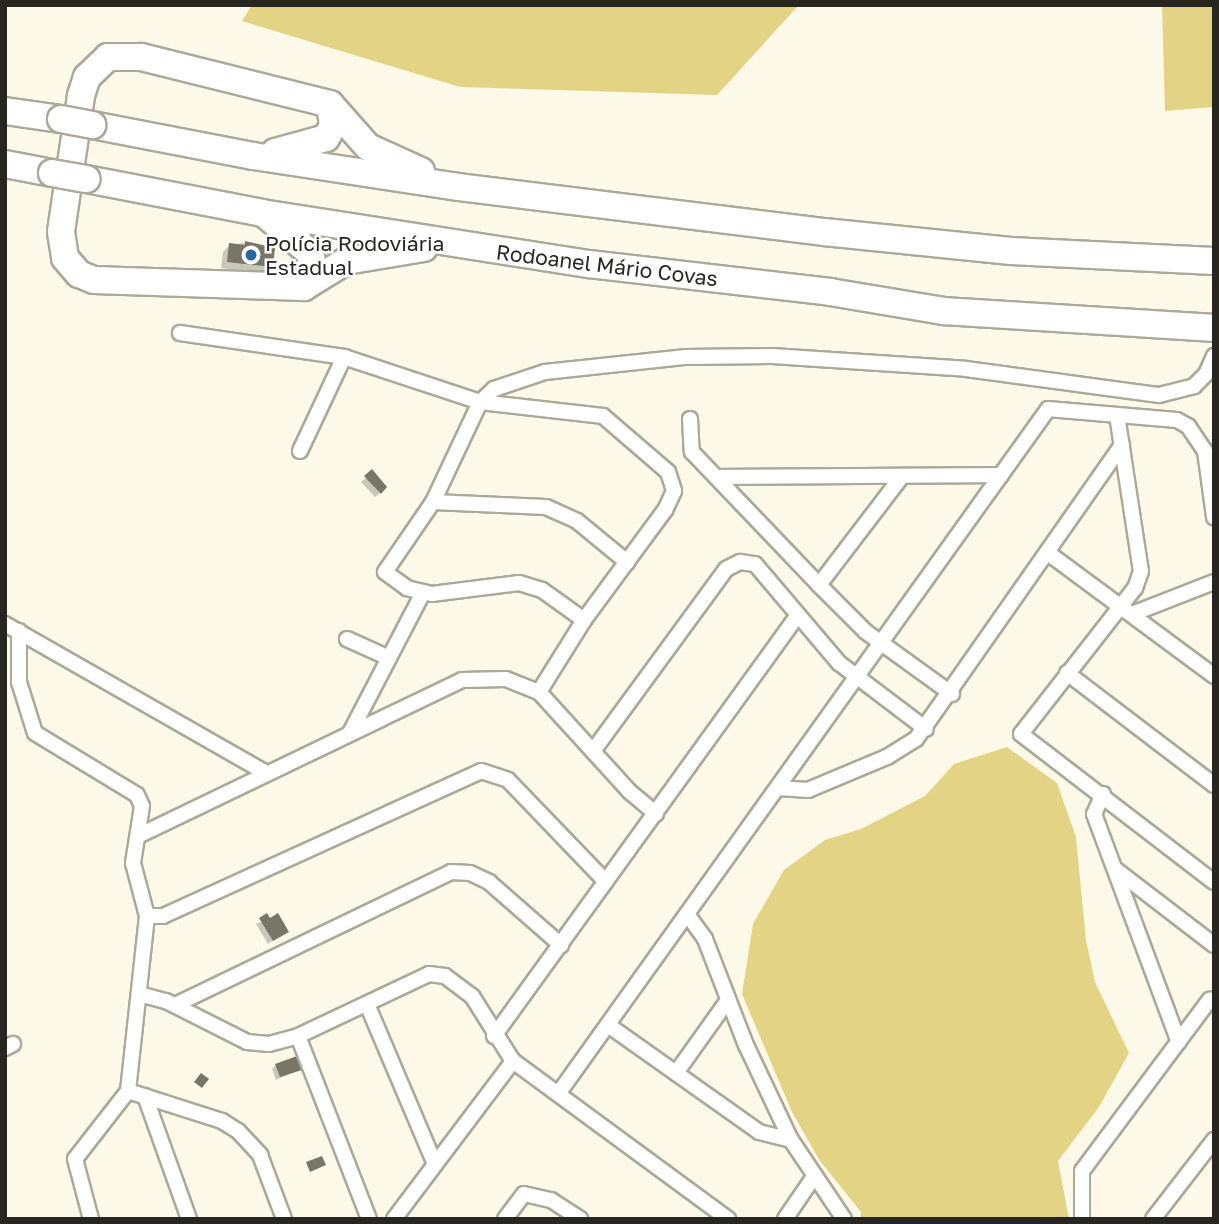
<!DOCTYPE html>
<meta charset="utf-8">
<style>
body{margin:0}
#map{position:relative;width:1219px;height:1224px;overflow:hidden;background:#fcf9e8;font-family:"Golos Text",sans-serif}
div>[style]{position:absolute}
[style*='--x']{left:calc(var(--x)*1px);top:calc(var(--y)*1px);width:calc(var(--w)*1px);rotate:calc(var(--a)*1deg)}
.green>*{inset:0;background:#e3d384}
.shadow>*{inset:0;background:#0003}
.building>*{inset:0;background:#797667}
.roads{filter:drop-shadow(2px 0 #aca999) drop-shadow(-2px 0 #aca999) drop-shadow(0 2px #aca999) drop-shadow(0 -2px #aca999)}
.street>*{height:14px;margin:-7px;padding:0 7px;transform-origin:7px;border-radius:7px;background:#fff}
.highway>*{height:26px;margin:-13px;padding:0 13px;transform-origin:13px;border-radius:13px;background:#fff}
.bridges{filter:drop-shadow(2px 0 #aca999) drop-shadow(-2px 0 #aca999) drop-shadow(0 2px #aca999) drop-shadow(0 -2px #aca999)}
.highway-bridge>*{height:26px;margin:-13px;padding:0 13px;transform-origin:13px;border-radius:13px;background:#fff}
.dots>*{width:19px;height:19px;translate:-50% -50%;box-sizing:border-box;border:4px solid #fff;border-radius:50%}
span{translate:-50% -50%;white-space:nowrap;text-align:center;line-height:1.15;-webkit-text-stroke:5px #fff;paint-order:stroke}
.poi-label{font-size:21px;color:#282620}
.left{translate:0 -50%;text-align:left}
.street-label{font-size:21px;color:#282620}
.frame{position:absolute;inset:0;border:7px solid #282620;pointer-events:none}
</style>
<div id="map">
<div class="green">
<i style="clip-path:polygon(252px 5px,799px 5px,717px 95px,460px 87px,242px 21px)"></i>
<i style="clip-path:polygon(1162px 5px,1214px 5px,1214px 107px,1165px 111px)"></i>
<i style="clip-path:polygon(1007px 747px,1057px 783px,1076px 837px,1086px 940px,1095px 982px,1129px 1053px,1099px 1107px,1058px 1161px,1069px 1219px,861px 1219px,861px 1212px,820px 1161px,792px 1112px,742px 994px,753px 924px,784px 870px,825px 840px,861px 829px,925px 796px,954px 764px)"></i>
</div>
<div class="shadow">
<i style="clip-path:polygon(245px 243px,272px 266px,265px 273px,221px 268px,223px 252px,230px 245px)"></i>
<i style="clip-path:polygon(372px 472px,380px 493px,375px 497px,361px 482px)"></i>
<i style="clip-path:polygon(277px 915px,287px 931px,268px 944px,256px 924px)"></i>
<i style="clip-path:polygon(276px 1065px,300px 1069px,276px 1080px,272px 1069px)"></i>
</div>
<div class="building">
<i style="clip-path:polygon(245px 241px,275px 248px,273px 267px,227px 262px,229px 243px,245px 245px)"></i>
<i style="clip-path:polygon(372px 469px,387px 487px,381px 494px,364px 476px)"></i>
<i style="clip-path:polygon(267px 913px,270px 918px,278px 913px,289px 932px,273px 941px,259px 918px)"></i>
<i style="clip-path:polygon(297px 1056px,302px 1070px,280px 1077px,275px 1064px)"></i>
<i style="clip-path:polygon(201px 1073px,209px 1079px,202px 1088px,194px 1082px)"></i>
<i style="clip-path:polygon(322px 1156px,326px 1165px,310px 1172px,306px 1162px)"></i>
</div>
<div class="roads">
<div class="street">
<i style="--x:180;--y:333;--w:166;--a:8.3"></i>
<i style="--x:344;--y:357;--w:143;--a:18.3"></i>
<i style="--x:480;--y:402;--w:124;--a:6.5"></i>
<i style="--x:603;--y:416;--w:86;--a:40.7"></i>
<i style="--x:668;--y:472;--w:20;--a:72"></i>
<i style="--x:674;--y:491;--w:21;--a:115"></i>
<i style="--x:665;--y:510;--w:137;--a:126.4"></i>
<i style="--x:584;--y:620;--w:85;--a:122"></i>
<i style="--x:1117;--y:415;--w:158;--a:81.3"></i>
<i style="--x:1141;--y:571;--w:18;--a:109"></i>
<i style="--x:1135;--y:588;--w:185;--a:128"></i>
<i style="--x:1021;--y:734;--w:243;--a:37.5"></i>
<i style="--x:690;--y:419;--w:33;--a:87"></i>
<i style="--x:692;--y:452;--w:184;--a:46.3"></i>
<i style="--x:819;--y:585;--w:66;--a:45"></i>
<i style="--x:866;--y:632;--w:106;--a:35.8"></i>
<i style="--x:300;--y:451;--w:104;--a:-64.9"></i>
<i style="--x:719;--y:477;--w:282;--a:-0.4"></i>
<i style="--x:433;--y:502;--w:113;--a:2.5"></i>
<i style="--x:546;--y:507;--w:34;--a:24"></i>
<i style="--x:577;--y:521;--w:65;--a:39.4"></i>
<i style="--x:1048;--y:553;--w:207;--a:36.5"></i>
<i style="--x:819;--y:585;--w:137;--a:-52.7"></i>
<i style="--x:1132;--y:614;--w:88;--a:-21.3"></i>
<i style="--x:584;--y:620;--w:52;--a:-144.5"></i>
<i style="--x:542;--y:590;--w:24;--a:-163"></i>
<i style="--x:519;--y:583;--w:88;--a:172.8"></i>
<i style="--x:432;--y:594;--w:26;--a:-167"></i>
<i style="--x:407;--y:588;--w:27;--a:-144"></i>
<i style="--x:385;--y:572;--w:85;--a:-55.6"></i>
<i style="--x:433;--y:502;--w:110;--a:-64.8"></i>
<i style="--x:480;--y:402;--w:19;--a:-43"></i>
<i style="--x:494;--y:389;--w:54;--a:-18.4"></i>
<i style="--x:545;--y:372;--w:142;--a:-6.1"></i>
<i style="--x:686;--y:357;--w:86;--a:-0.7"></i>
<i style="--x:772;--y:356;--w:194;--a:3.8"></i>
<i style="--x:966;--y:369;--w:195;--a:7.7"></i>
<i style="--x:1159;--y:395;--w:36;--a:-14"></i>
<i style="--x:1194;--y:386;--w:17;--a:-45"></i>
<i style="--x:1206;--y:374;--w:20;--a:-66"></i>
<i style="--x:5;--y:624;--w:301;--a:29.7"></i>
<i style="--x:19;--y:631;--w:51;--a:90"></i>
<i style="--x:19;--y:682;--w:53;--a:72.6"></i>
<i style="--x:35;--y:733;--w:119;--a:31.3"></i>
<i style="--x:137;--y:795;--w:12;--a:66"></i>
<i style="--x:142;--y:806;--w:58;--a:99"></i>
<i style="--x:133;--y:863;--w:55;--a:75.2"></i>
<i style="--x:147;--y:916;--w:176;--a:96.2"></i>
<i style="--x:128;--y:1091;--w:86;--a:127.9"></i>
<i style="--x:75;--y:1159;--w:62;--a:75.1"></i>
<i style="--x:347;--y:639;--w:46;--a:24.3"></i>
<i style="--x:1067;--y:673;--w:185;--a:37.3"></i>
<i style="--x:350;--y:733;--w:158;--a:-62.5"></i>
<i style="--x:593;--y:751;--w:225;--a:-53.8"></i>
<i style="--x:726;--y:569;--w:16;--a:-27"></i>
<i style="--x:740;--y:562;--w:15;--a:8"></i>
<i style="--x:755;--y:564;--w:130;--a:49.7"></i>
<i style="--x:839;--y:663;--w:109;--a:37.2"></i>
<i style="--x:778;--y:788;--w:30;--a:4"></i>
<i style="--x:808;--y:790;--w:86;--a:-22.7"></i>
<i style="--x:887;--y:757;--w:34;--a:-32"></i>
<i style="--x:916;--y:739;--w:359;--a:-55"></i>
<i style="--x:1103;--y:794;--w:22;--a:114"></i>
<i style="--x:1094;--y:814;--w:243;--a:69.6"></i>
<i style="--x:140;--y:835;--w:357;--a:-25.7"></i>
<i style="--x:462;--y:680;--w:44;--a:-1.3"></i>
<i style="--x:506;--y:679;--w:35;--a:22"></i>
<i style="--x:539;--y:692;--w:135;--a:47.7"></i>
<i style="--x:630;--y:792;--w:34;--a:40"></i>
<i style="--x:1115;--y:869;--w:125;--a:37.5"></i>
<i style="--x:687;--y:914;--w:31;--a:54"></i>
<i style="--x:705;--y:939;--w:114;--a:68.9"></i>
<i style="--x:746;--y:1045;--w:105;--a:64.7"></i>
<i style="--x:791;--y:1140;--w:95;--a:56.1"></i>
<i style="--x:147;--y:916;--w:16;--a:0"></i>
<i style="--x:163;--y:916;--w:349;--a:-24.5"></i>
<i style="--x:481;--y:771;--w:28;--a:18"></i>
<i style="--x:508;--y:780;--w:141;--a:46.1"></i>
<i style="--x:139;--y:994;--w:28;--a:15"></i>
<i style="--x:166;--y:1001;--w:91;--a:26.8"></i>
<i style="--x:247;--y:1042;--w:22;--a:5"></i>
<i style="--x:269;--y:1044;--w:30;--a:-15"></i>
<i style="--x:298;--y:1036;--w:145;--a:-25.3"></i>
<i style="--x:429;--y:974;--w:16;--a:7"></i>
<i style="--x:445;--y:976;--w:34;--a:37"></i>
<i style="--x:472;--y:996;--w:77;--a:57.8"></i>
<i style="--x:513;--y:1061;--w:267;--a:36.3"></i>
<i style="--x:367;--y:1004;--w:174;--a:67"></i>
<i style="--x:175;--y:1005;--w:306;--a:-25.7"></i>
<i style="--x:451;--y:872;--w:19;--a:3"></i>
<i style="--x:470;--y:873;--w:21;--a:25"></i>
<i style="--x:489;--y:882;--w:96;--a:41.2"></i>
<i style="--x:608;--y:1025;--w:185;--a:35.3"></i>
<i style="--x:759;--y:1132;--w:33;--a:14"></i>
<i style="--x:298;--y:1036;--w:196;--a:68.8"></i>
<i style="--x:494;--y:1036;--w:519;--a:-54.17"></i>
<i style="--x:5;--y:1048;--w:9;--a:-27"></i>
<i style="--x:676;--y:1073;--w:90;--a:-54.5"></i>
<i style="--x:128;--y:1091;--w:99;--a:17.7"></i>
<i style="--x:222;--y:1121;--w:19;--a:32"></i>
<i style="--x:238;--y:1131;--w:33;--a:47"></i>
<i style="--x:260;--y:1155;--w:68;--a:69.4"></i>
<i style="--x:558;--y:1094;--w:842;--a:-54.42"></i>
<i style="--x:1048;--y:409;--w:129;--a:4.9"></i>
<i style="--x:1177;--y:420;--w:13;--a:29"></i>
<i style="--x:1188;--y:426;--w:30;--a:56"></i>
<i style="--x:1205;--y:451;--w:67;--a:82.2"></i>
<i style="--x:145;--y:1096;--w:131;--a:70.3"></i>
<i style="--x:394;--y:1219;--w:198;--a:-53"></i>
<i style="--x:505;--y:1219;--w:31;--a:-53"></i>
<i style="--x:524;--y:1194;--w:28;--a:13"></i>
<i style="--x:551;--y:1200;--w:35;--a:33"></i>
<i style="--x:785;--y:1219;--w:53;--a:-55.7"></i>
<i style="--x:1082;--y:1219;--w:48;--a:-90"></i>
<i style="--x:1082;--y:1171;--w:214;--a:-53.3"></i>
<i style="--x:1153;--y:1219;--w:100;--a:-52.3"></i>
</div>
<div class="highway">
<i style="--x:5;--y:111;--w:57;--a:8.1"></i>
<i style="--x:92;--y:125;--w:164;--a:10.9"></i>
<i style="--x:253;--y:156;--w:207;--a:8.6"></i>
<i style="--x:458;--y:187;--w:369;--a:7"></i>
<i style="--x:824;--y:232;--w:188;--a:5.8"></i>
<i style="--x:1011;--y:251;--w:203;--a:2.8"></i>
<i style="--x:275;--y:152;--w:53;--a:-15.4"></i>
<i style="--x:326;--y:138;--w:14;--a:-60"></i>
<i style="--x:333;--y:126;--w:22;--a:-98"></i>
<i style="--x:5;--y:164;--w:48;--a:10.8"></i>
<i style="--x:421;--y:171;--w:58;--a:-155.6"></i>
<i style="--x:368;--y:147;--w:57;--a:-131.5"></i>
<i style="--x:330;--y:104;--w:195;--a:-166"></i>
<i style="--x:141;--y:57;--w:33;--a:180"></i>
<i style="--x:108;--y:57;--w:29;--a:136"></i>
<i style="--x:87;--y:77;--w:20;--a:108"></i>
<i style="--x:81;--y:96;--w:137;--a:98.4"></i>
<i style="--x:61;--y:232;--w:26;--a:81"></i>
<i style="--x:65;--y:258;--w:21;--a:49"></i>
<i style="--x:79;--y:274;--w:16;--a:22"></i>
<i style="--x:94;--y:280;--w:210;--a:1.9"></i>
<i style="--x:304;--y:287;--w:49;--a:-31.8"></i>
<i style="--x:346;--y:261;--w:79;--a:-9.5"></i>
<i style="--x:86;--y:179;--w:179;--a:10.9"></i>
<i style="--x:262;--y:213;--w:331;--a:8.9"></i>
<i style="--x:589;--y:264;--w:243;--a:6.6"></i>
<i style="--x:830;--y:292;--w:116;--a:9.5"></i>
<i style="--x:944;--y:311;--w:271;--a:3.6"></i>
<i style="--x:267;--y:216;--w:57;--a:40.7"></i>
<i style="--x:310;--y:253;--w:13;--a:77"></i>
<i style="--x:313;--y:266;--w:23;--a:113"></i>
</div>
</div>
<div class="bridges">
<div class="highway-bridge">
<i style="--x:61;--y:119;--w:32;--a:11"></i>
<i style="--x:52;--y:173;--w:35;--a:10"></i>
</div>
</div>
<div class="dots">
<i style="left:251px;top:255px;background:#2b689f"></i>
</div>
<div class="poi-label">
<span class="left" style="left:265px;top:255px">Polícia Rodoviária<br>Estadual</span>
</div>
<div class="street-label">
<span style="left:607px;top:265px;rotate:7deg">Rodoanel Mário Covas</span>
</div>
<div class="frame"></div>
</div>
